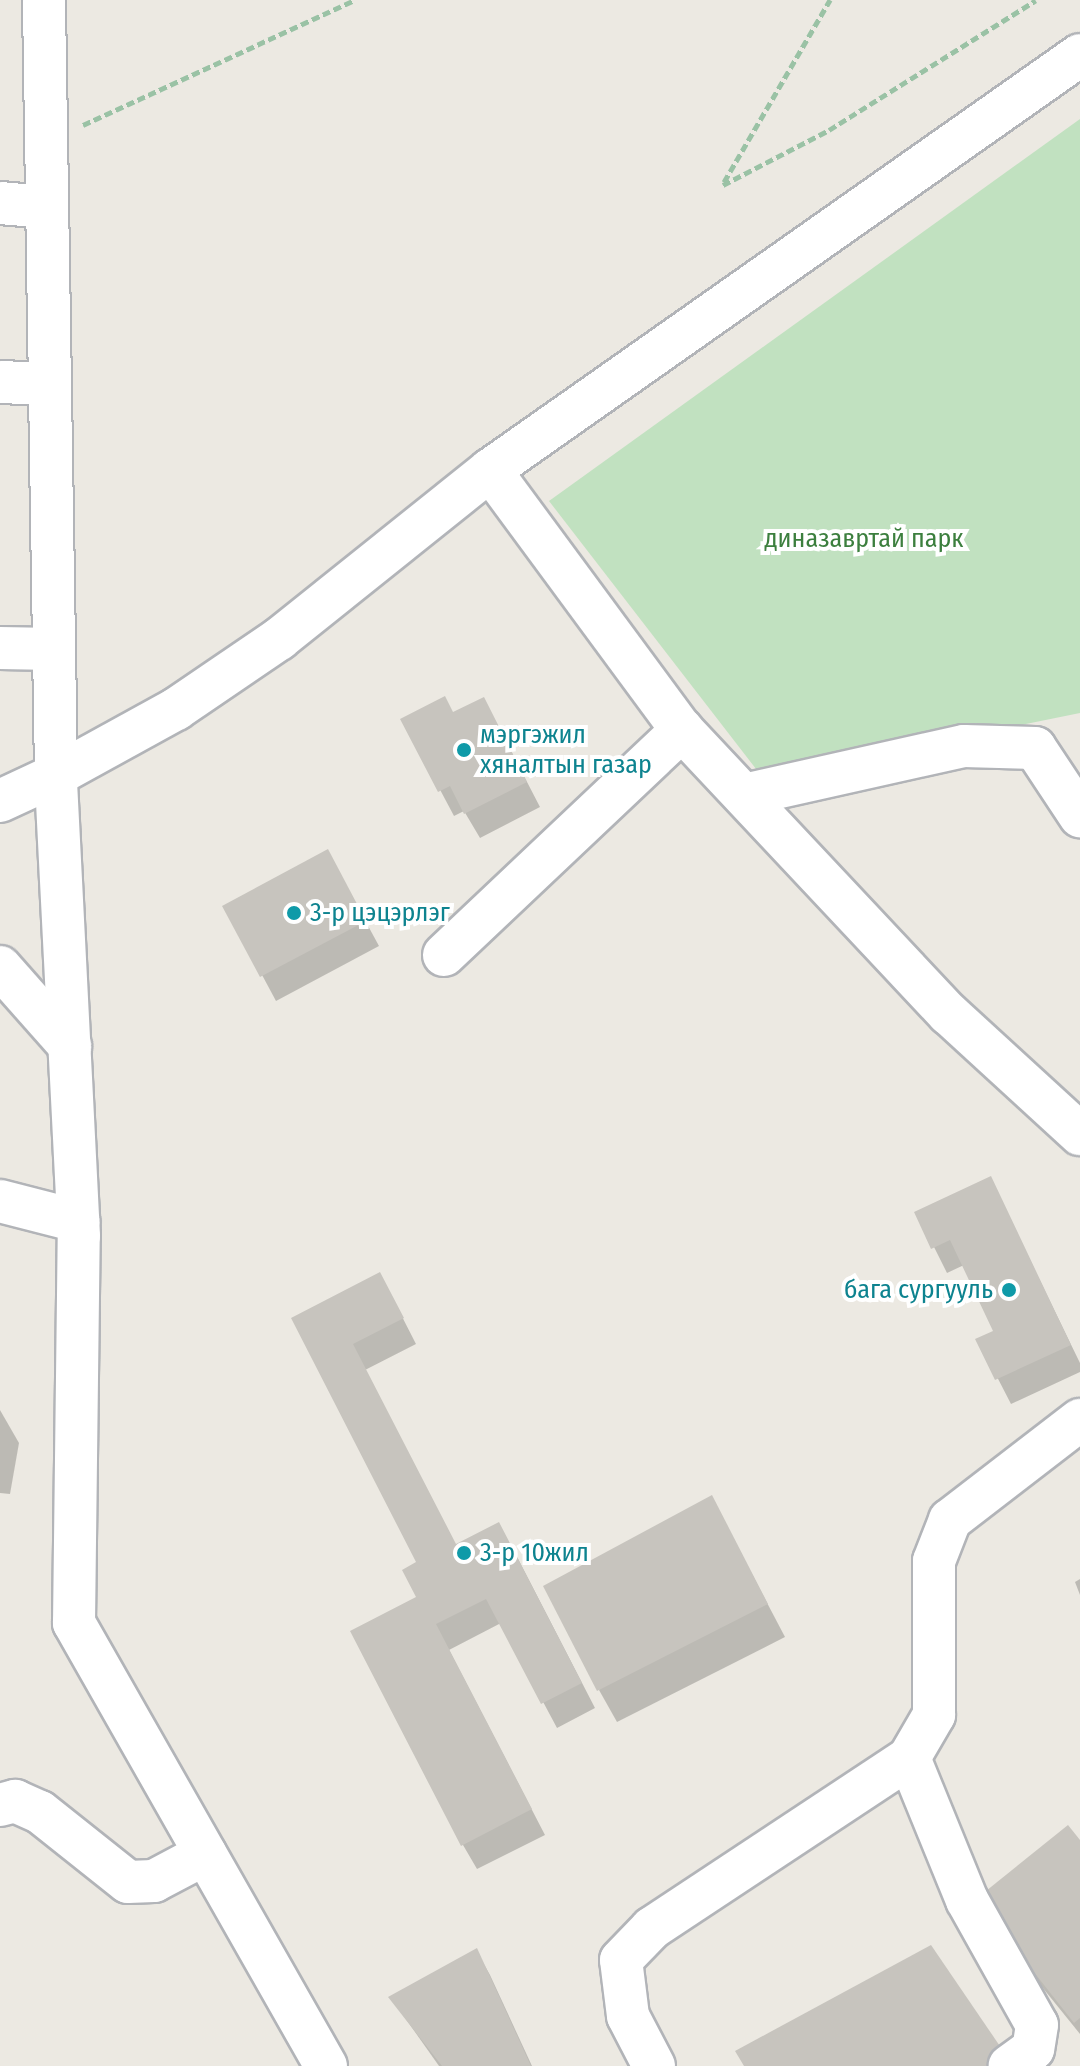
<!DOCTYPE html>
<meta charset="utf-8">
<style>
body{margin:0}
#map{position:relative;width:1080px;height:2066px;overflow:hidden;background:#ece9e2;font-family:"Fira Sans Condensed",sans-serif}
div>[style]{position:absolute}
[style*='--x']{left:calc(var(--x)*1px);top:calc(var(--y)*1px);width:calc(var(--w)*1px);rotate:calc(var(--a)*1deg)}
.green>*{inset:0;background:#c1e1c0}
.shadow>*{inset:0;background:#0003}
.building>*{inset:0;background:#c7c4be}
.path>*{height:5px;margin-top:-2.5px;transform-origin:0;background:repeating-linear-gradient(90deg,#9ac2a5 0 8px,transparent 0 12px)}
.roads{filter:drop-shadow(2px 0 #b2b4b8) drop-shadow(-2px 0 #b2b4b8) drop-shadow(0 2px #b2b4b8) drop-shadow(0 -2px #b2b4b8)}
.minor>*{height:42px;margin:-21px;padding:0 21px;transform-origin:21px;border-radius:21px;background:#fff}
.dots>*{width:22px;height:22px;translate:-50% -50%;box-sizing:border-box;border:4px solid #fff;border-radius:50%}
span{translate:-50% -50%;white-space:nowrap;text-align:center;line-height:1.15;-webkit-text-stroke:8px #fff;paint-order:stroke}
.park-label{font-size:26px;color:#3c7f3e}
.culture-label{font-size:26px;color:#0d838f}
.left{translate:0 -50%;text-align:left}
.right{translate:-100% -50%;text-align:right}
</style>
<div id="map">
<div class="green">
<i style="clip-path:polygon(1080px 119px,1080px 713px,763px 778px,549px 501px)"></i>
</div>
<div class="shadow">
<i style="clip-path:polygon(453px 715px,497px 724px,540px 807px,480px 838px,464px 811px,454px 816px,403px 720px)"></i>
<i style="clip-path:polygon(341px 876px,379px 946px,276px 1001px,225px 906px)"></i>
<i style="clip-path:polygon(990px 1178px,1080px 1363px,1080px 1372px,1011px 1404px,978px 1340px,996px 1332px,964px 1265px,947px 1273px,917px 1213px)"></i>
<i style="clip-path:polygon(393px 1299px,416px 1344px,365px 1370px,456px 1546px,513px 1549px,595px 1708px,557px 1728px,501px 1623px,449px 1650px,545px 1835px,477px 1869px,463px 1845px,419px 1563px,294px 1319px)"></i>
<i style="clip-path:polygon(0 1410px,19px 1443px,10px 1494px,0 1493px)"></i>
<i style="clip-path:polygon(712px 1498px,785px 1637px,617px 1722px,599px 1690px)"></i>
<i style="clip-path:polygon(1080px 1579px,1080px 1595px,1075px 1582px)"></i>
<i style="clip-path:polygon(1080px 1843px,1080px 2034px,992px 1925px)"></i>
<i style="clip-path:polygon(476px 1950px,490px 1975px,532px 2066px,439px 2066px,391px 1998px)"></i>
</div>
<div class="building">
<i style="clip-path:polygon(445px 696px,453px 712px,484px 697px,527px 782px,464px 814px,450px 786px,438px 792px,400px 719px)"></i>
<i style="clip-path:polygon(328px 849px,366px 921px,260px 977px,222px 906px)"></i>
<i style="clip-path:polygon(991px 1176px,1071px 1345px,995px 1380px,975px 1339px,993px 1331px,950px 1240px,931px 1249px,914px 1212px)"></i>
<i style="clip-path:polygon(380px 1272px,404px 1318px,353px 1344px,456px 1544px,499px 1522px,582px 1683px,541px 1704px,486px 1599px,436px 1624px,532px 1809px,461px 1846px,350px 1631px,416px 1597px,402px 1570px,416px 1562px,291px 1318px)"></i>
<i style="clip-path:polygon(712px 1495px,768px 1604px,597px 1691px,543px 1586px)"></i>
<i style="clip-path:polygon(1068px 1825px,1080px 1840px,1080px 2018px,1074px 2023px,976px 1899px)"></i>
<i style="clip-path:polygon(931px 1945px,1006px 2055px,986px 2066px,744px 2066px,735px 2051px)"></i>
<i style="clip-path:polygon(477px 1948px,531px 2066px,442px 2066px,388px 1997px)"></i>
</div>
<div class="path">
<i style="--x:83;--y:125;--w:299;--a:-24.7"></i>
<i style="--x:724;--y:182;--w:211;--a:-59.8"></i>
<i style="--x:723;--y:185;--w:119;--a:-27.4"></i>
<i style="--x:829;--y:130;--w:244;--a:-32.1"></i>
</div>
<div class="roads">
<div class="minor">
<i style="--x:0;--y:203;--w:47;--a:4.9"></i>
<i style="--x:0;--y:382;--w:49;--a:2.3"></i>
<i style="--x:490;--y:470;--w:323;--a:53.6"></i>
<i style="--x:682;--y:730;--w:390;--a:46.8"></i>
<i style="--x:949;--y:1014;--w:178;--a:42.5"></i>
<i style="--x:0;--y:648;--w:54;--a:1.1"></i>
<i style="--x:744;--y:795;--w:225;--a:-12.6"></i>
<i style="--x:964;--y:746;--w:71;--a:1.6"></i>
<i style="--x:1035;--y:748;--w:82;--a:56.5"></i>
<i style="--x:0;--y:801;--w:62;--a:-24.9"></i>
<i style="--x:56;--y:775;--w:775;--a:-90.89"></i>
<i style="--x:444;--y:955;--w:328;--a:-43.4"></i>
<i style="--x:0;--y:967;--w:106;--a:48.5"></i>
<i style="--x:0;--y:1201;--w:81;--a:14.4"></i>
<i style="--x:909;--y:1758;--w:153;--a:67.8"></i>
<i style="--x:967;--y:1900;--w:143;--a:60.8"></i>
<i style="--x:1037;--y:2025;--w:24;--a:99"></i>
<i style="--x:1033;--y:2049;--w:29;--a:144"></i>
<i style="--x:0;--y:1805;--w:16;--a:-15"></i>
<i style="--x:15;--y:1801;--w:27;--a:24"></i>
<i style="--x:40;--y:1812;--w:112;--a:38.5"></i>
<i style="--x:128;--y:1882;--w:26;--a:-2"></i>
<i style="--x:154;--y:1881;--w:58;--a:-27.9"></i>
<i style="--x:326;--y:2066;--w:510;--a:-119.63"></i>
<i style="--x:74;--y:1623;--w:387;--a:-89.3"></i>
<i style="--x:79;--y:1236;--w:462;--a:-92.9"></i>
<i style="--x:56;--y:775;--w:137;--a:-28.8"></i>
<i style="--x:176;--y:709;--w:125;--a:-34.2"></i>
<i style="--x:279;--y:639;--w:270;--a:-38.7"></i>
<i style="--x:490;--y:470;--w:721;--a:-35.12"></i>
<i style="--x:654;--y:2066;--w:56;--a:-117.5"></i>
<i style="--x:628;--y:2016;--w:56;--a:-97.1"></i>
<i style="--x:621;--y:1960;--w:45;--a:-45.9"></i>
<i style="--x:652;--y:1928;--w:308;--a:-33.5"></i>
<i style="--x:909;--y:1758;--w:50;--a:-59.8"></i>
<i style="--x:934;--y:1715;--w:154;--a:-90"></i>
<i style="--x:934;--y:1561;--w:44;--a:-68.7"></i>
<i style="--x:950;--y:1520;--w:164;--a:-37.6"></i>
</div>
</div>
<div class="dots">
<i style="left:464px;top:750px;background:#0f9aa8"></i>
<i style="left:294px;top:913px;background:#0f9aa8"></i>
<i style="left:1009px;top:1290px;background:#0f9aa8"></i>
<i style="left:464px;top:1553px;background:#0f9aa8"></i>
</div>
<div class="park-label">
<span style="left:864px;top:539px">диназавртай парк</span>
</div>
<div class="culture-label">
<span class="left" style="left:480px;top:750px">мэргэжил<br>хяналтын газар</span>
<span class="left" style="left:310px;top:913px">3-р цэцэрлэг</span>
<span class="right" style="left:993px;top:1290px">бага сургууль</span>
<span class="left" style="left:480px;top:1553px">3-р 10жил</span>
</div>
</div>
